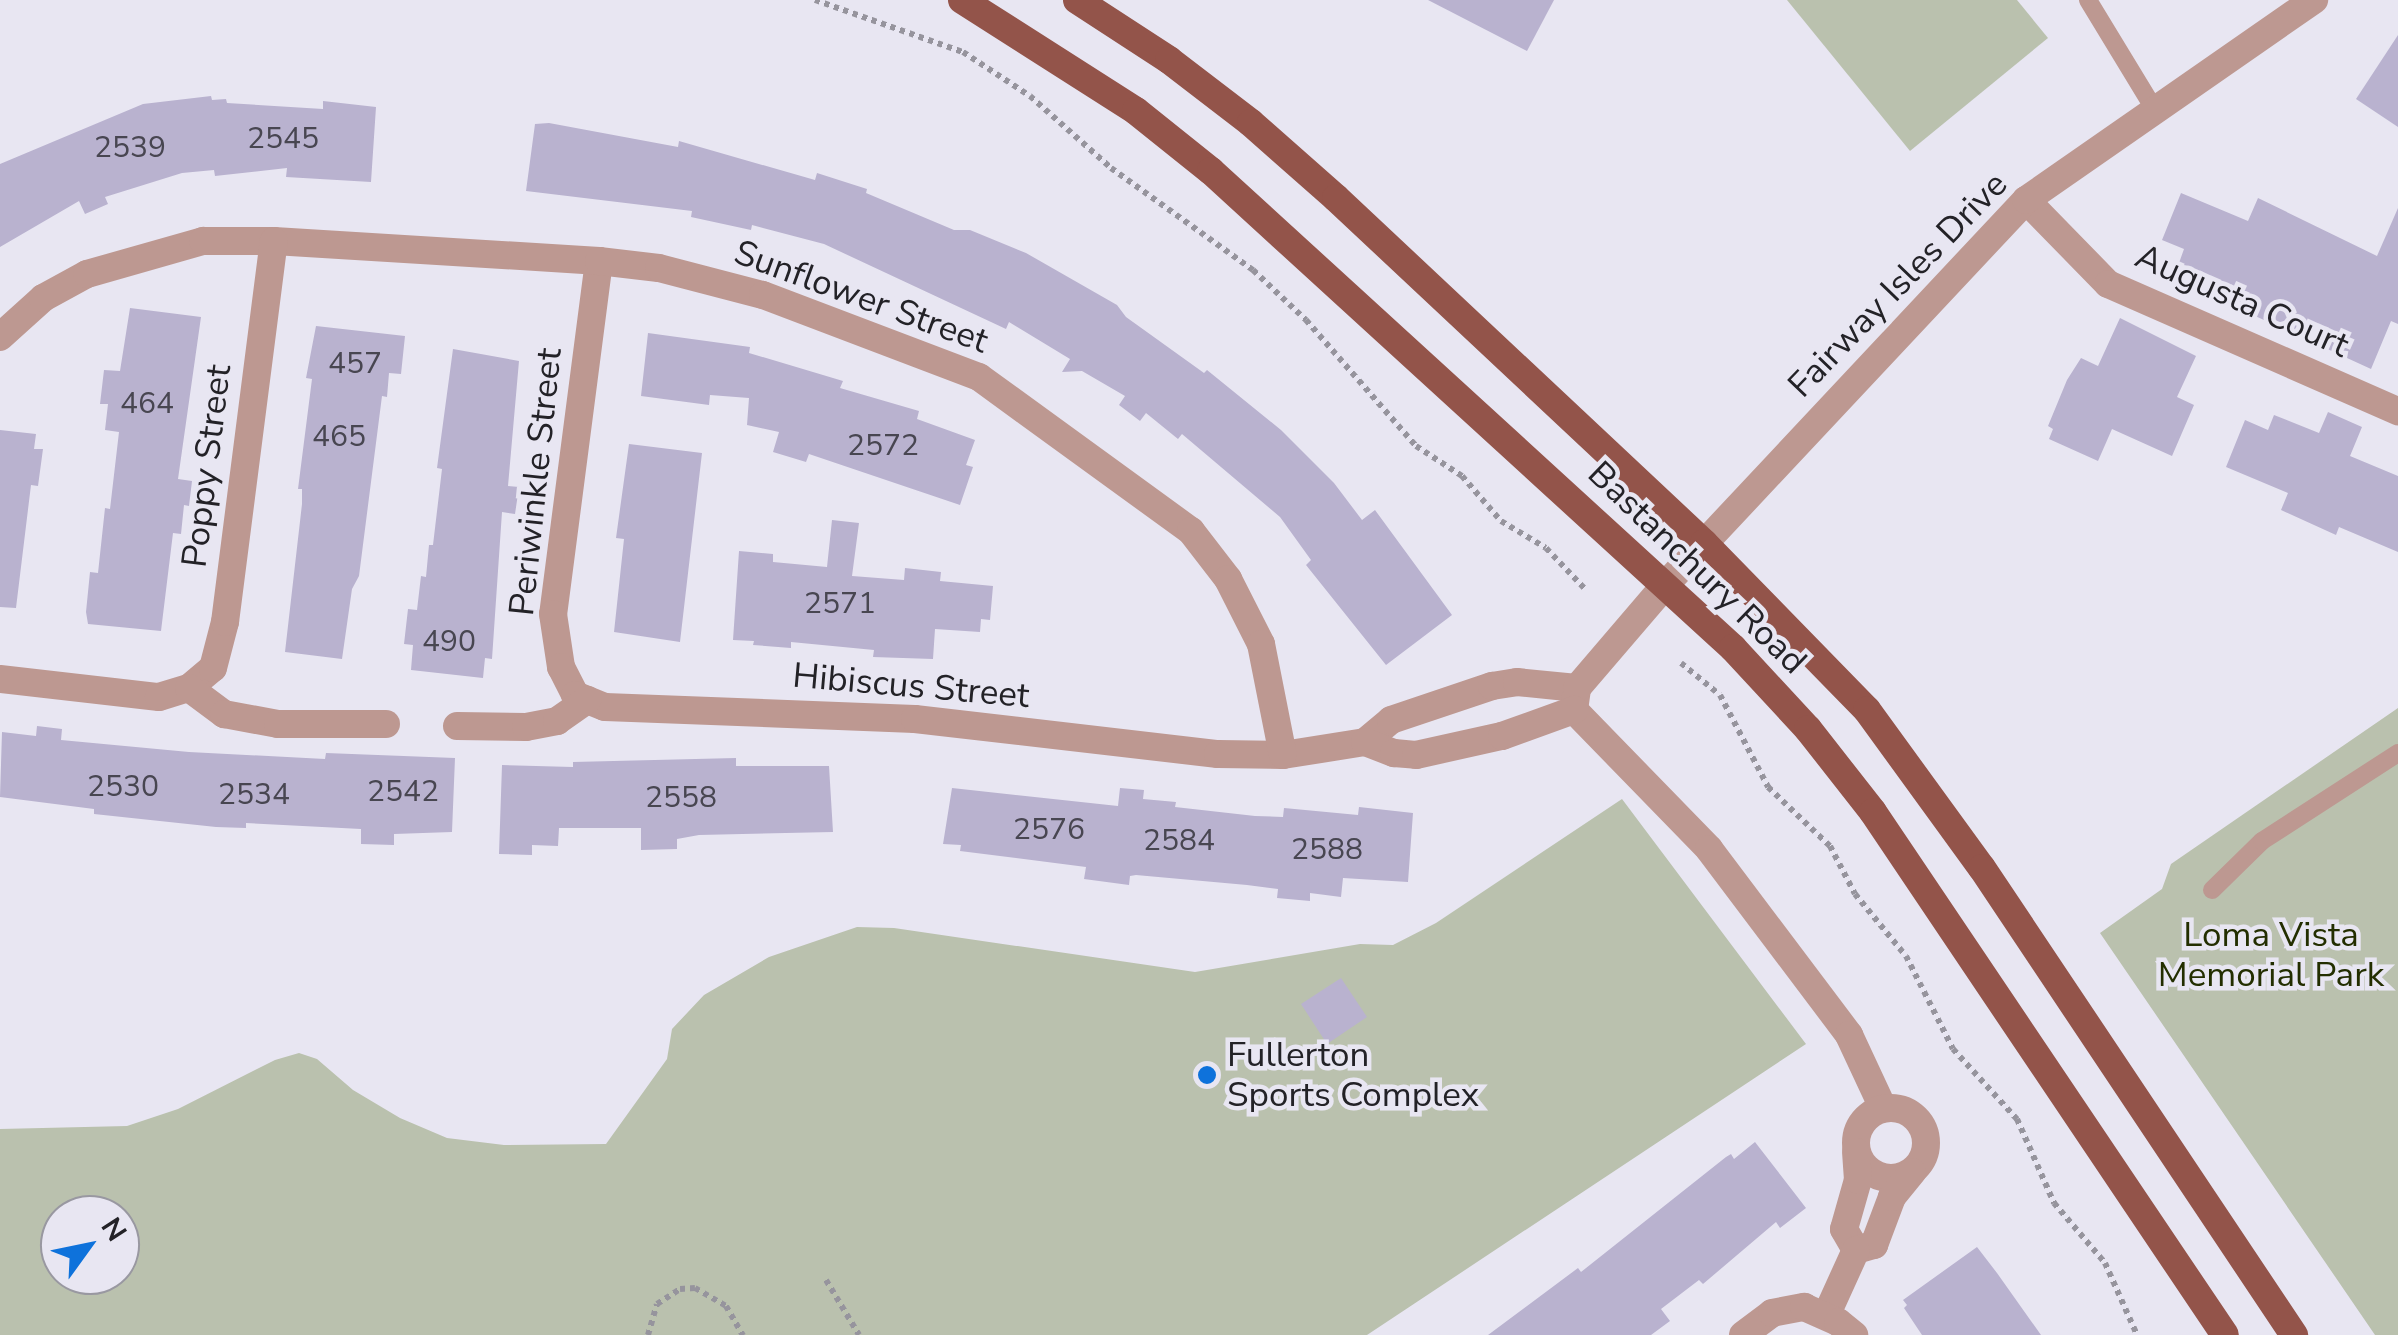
<!DOCTYPE html>
<style>
body{margin:0}
#map{position:relative;width:2398px;height:1335px;overflow:hidden;background:#e8e6f2;font-family:"Nunito Sans",sans-serif}
div>[style]{position:absolute}
[style*='--x']{left:calc(var(--x)*1px);top:calc(var(--y)*1px);width:calc(var(--w)*1px);rotate:calc(var(--a)*1deg)}
.green>*{inset:0;background:#bac1ae}
.building>*{inset:0;background:#b9b2cf}
.path>*{height:6px;margin-top:-3px;transform-origin:0;background:repeating-linear-gradient(90deg,#96949d 0 5px,transparent 0 10px)}
.service>*{height:18px;margin:-9px;padding:0 9px;transform-origin:9px;border-radius:9px;background:#bd9891}
.minor>*{height:28px;margin:-14px;padding:0 14px;transform-origin:14px;border-radius:14px;background:#bd9891}
.minor>.ring{margin:-14px;padding:0;box-sizing:content-box;background:none;border:28px solid #bd9891;border-radius:50%}
.primary>*{height:28px;margin:-14px;padding:0 14px;transform-origin:14px;border-radius:14px;background:#93544a}
.dots>*{width:28px;height:28px;translate:-50% -50%;box-sizing:border-box;border:5px solid #e8e6f2;border-radius:50%}
span{translate:-50% -50%;white-space:nowrap;text-align:center;line-height:1.15;-webkit-text-stroke:9px #e8e6f2;paint-order:stroke}
.number-label{font-size:30px;color:#484651}
.number-label span{-webkit-text-stroke-width:0}
.street-label{font-size:35px;color:#232227}
.park-label{font-size:35px;color:#232e00}
.poi-label{font-size:35px;color:#232227}
.left{translate:0 -50%;text-align:left}
.north{position:absolute;left:40px;top:1195px;width:100px;height:100px;box-sizing:border-box;background:#e8e6f2;border:2px solid #9998a1;border-radius:50%;rotate:57deg;font-size:28px;font-weight:700;line-height:40px;text-align:center;color:#232227}
.north::after{content:'';display:block;margin:auto;width:35px;height:45px;background:#0e72db;clip-path:polygon(50% 0,100% 100%,50% 72%,0 100%)}
</style>
<div id="map">
<div class="green">
<i style="clip-path:polygon(1787px 0,2017px 0,2048px 38px,1910px 151px)"></i>
<i style="clip-path:polygon(2398px 708px,2398px 1335px,2375px 1335px,2100px 933px,2162px 889px,2171px 864px)"></i>
<i style="clip-path:polygon(evenodd,1622px 799px,1806px 1044px,1367px 1335px,0 1335px,0 1129px,127px 1126px,178px 1109px,275px 1060px,299px 1053px,317px 1059px,353px 1090px,400px 1118px,447px 1138px,504px 1145px,606px 1144px,667px 1059px,672px 1029px,704px 995px,769px 957px,857px 927px,894px 928px,1195px 972px,1360px 944px,1393px 945px,1436px 923px,1622px 799px,60px 1215px,120px 1215px,120px 1275px,60px 1275px,60px 1215px)"></i>
</div>
<div class="building">
<i style="clip-path:polygon(1428px 0,1554px 0,1527px 51px)"></i>
<i style="clip-path:polygon(2398px 35px,2398px 127px,2356px 99px)"></i>
<i style="clip-path:polygon(211px 96px,212px 100px,226px 99px,227px 103px,323px 109px,323px 101px,376px 107px,371px 182px,286px 177px,287px 168px,215px 176px,214px 170px,182px 173px,105px 197px,108px 204px,85px 214px,79px 201px,0 247px,0 164px,143px 104px)"></i>
<i style="clip-path:polygon(549px 123px,678px 147px,679px 141px,815px 180px,817px 173px,867px 189px,866px 193px,954px 230px,970px 230px,1026px 253px,1117px 305px,1126px 317px,1204px 373px,1207px 370px,1281px 430px,1334px 483px,1362px 520px,1375px 510px,1452px 615px,1386px 665px,1306px 565px,1311px 560px,1280px 517px,1182px 434px,1178px 439px,1146px 413px,1140px 421px,1119px 405px,1125px 396px,1082px 371px,1062px 372px,1070px 359px,1009px 322px,1006px 329px,824px 244px,752px 225px,751px 230px,691px 217px,692px 211px,526px 191px,535px 124px)"></i>
<i style="clip-path:polygon(2181px 193px,2248px 221px,2258px 198px,2377px 256px,2398px 208px,2398px 324px,2391px 321px,2371px 369px,2218px 299px,2225px 282px,2179px 263px,2184px 249px,2162px 240px)"></i>
<i style="clip-path:polygon(130px 308px,201px 317px,178px 479px,192px 481px,189px 506px,184px 505px,181px 534px,173px 533px,161px 631px,88px 624px,86px 612px,90px 572px,98px 573px,105px 508px,110px 509px,119px 432px,105px 430px,108px 404px,100px 404px,104px 370px,120px 371px)"></i>
<i style="clip-path:polygon(2120px 318px,2196px 356px,2177px 397px,2194px 405px,2172px 456px,2112px 429px,2098px 461px,2049px 439px,2053px 429px,2048px 426px,2067px 380px,2081px 358px,2098px 366px)"></i>
<i style="clip-path:polygon(316px 326px,405px 336px,401px 374px,389px 373px,387px 397px,382px 396px,359px 576px,352px 589px,342px 659px,285px 652px,302px 504px,302px 489px,298px 489px,312px 379px,306px 378px)"></i>
<i style="clip-path:polygon(648px 333px,750px 347px,749px 353px,843px 381px,840px 388px,919px 411px,917px 419px,975px 440px,966px 465px,973px 467px,960px 505px,809px 454px,806px 462px,773px 452px,779px 432px,747px 425px,749px 398px,710px 395px,709px 405px,641px 396px)"></i>
<i style="clip-path:polygon(453px 349px,519px 361px,508px 486px,519px 487px,515px 514px,502px 512px,492px 659px,485px 658px,483px 678px,411px 670px,413px 645px,404px 644px,408px 609px,417px 610px,421px 576px,426px 577px,429px 545px,433px 545px,442px 469px,437px 468px)"></i>
<i style="clip-path:polygon(2328px 412px,2362px 427px,2350px 456px,2398px 476px,2398px 552px,2339px 527px,2336px 535px,2281px 510px,2288px 493px,2226px 467px,2245px 420px,2268px 430px,2274px 415px,2319px 433px)"></i>
<i style="clip-path:polygon(0 430px,36px 434px,34px 449px,43px 449px,38px 486px,31px 485px,16px 608px,0 607px)"></i>
<i style="clip-path:polygon(629px 444px,702px 453px,680px 642px,614px 632px,624px 539px,616px 538px)"></i>
<i style="clip-path:polygon(832px 520px,859px 523px,852px 576px,904px 580px,905px 568px,941px 572px,940px 581px,993px 586px,990px 620px,981px 619px,980px 632px,935px 629px,933px 659px,873px 657px,874px 650px,791px 642px,791px 648px,753px 645px,754px 641px,733px 640px,739px 551px,773px 554px,773px 562px,827px 567px)"></i>
<i style="clip-path:polygon(37px 726px,62px 729px,61px 740px,189px 752px,325px 759px,326px 753px,455px 758px,452px 832px,394px 834px,394px 845px,361px 844px,361px 829px,246px 823px,246px 828px,216px 827px,94px 814px,94px 809px,0 797px,2px 732px,36px 736px)"></i>
<i style="clip-path:polygon(736px 758px,736px 766px,829px 766px,833px 832px,699px 835px,677px 839px,677px 849px,641px 850px,641px 828px,559px 828px,558px 846px,532px 845px,532px 855px,499px 854px,502px 765px,573px 767px,573px 762px)"></i>
<i style="clip-path:polygon(952px 788px,1118px 806px,1120px 788px,1144px 790px,1143px 799px,1176px 802px,1175px 807px,1255px 816px,1283px 817px,1284px 808px,1358px 815px,1359px 807px,1413px 813px,1408px 882px,1343px 878px,1341px 897px,1310px 893px,1310px 901px,1277px 898px,1278px 889px,1247px 885px,1136px 875px,1130px 876px,1129px 885px,1084px 879px,1086px 867px,960px 851px,961px 845px,943px 844px)"></i>
<i style="clip-path:polygon(1341px 978px,1367px 1017px,1327px 1044px,1301px 1004px)"></i>
<i style="clip-path:polygon(1755px 1142px,1806px 1208px,1780px 1228px,1776px 1222px,1703px 1284px,1699px 1280px,1661px 1309px,1670px 1321px,1651px 1335px,1488px 1335px,1578px 1268px,1581px 1272px,1726px 1157px,1731px 1154px,1734px 1159px)"></i>
<i style="clip-path:polygon(1977px 1247px,1997px 1273px,2041px 1335px,1922px 1335px,1904px 1308px,1907px 1305px,1903px 1300px)"></i>
</div>
<div class="path">
<i style="--x:815;--y:0;--w:157;--a:19.4"></i>
<i style="--x:963;--y:52;--w:80;--a:33.3"></i>
<i style="--x:1030;--y:96;--w:108;--a:41.6"></i>
<i style="--x:1111;--y:168;--w:175;--a:35.7"></i>
<i style="--x:1253;--y:270;--w:73;--a:43.3"></i>
<i style="--x:1306;--y:320;--w:167;--a:48.9"></i>
<i style="--x:1416;--y:446;--w:55;--a:33.1"></i>
<i style="--x:1462;--y:476;--w:60;--a:49.1"></i>
<i style="--x:1501;--y:521;--w:52;--a:31"></i>
<i style="--x:1546;--y:548;--w:58;--a:46.4"></i>
<i style="--x:1681;--y:663;--w:50;--a:39.4"></i>
<i style="--x:1720;--y:695;--w:104;--a:62.4"></i>
<i style="--x:1768;--y:787;--w:86;--a:43.6"></i>
<i style="--x:1830;--y:846;--w:54;--a:62.5"></i>
<i style="--x:1855;--y:894;--w:80;--a:50.6"></i>
<i style="--x:1906;--y:956;--w:104;--a:63.2"></i>
<i style="--x:1953;--y:1049;--w:95;--a:47.6"></i>
<i style="--x:2017;--y:1119;--w:92;--a:66.2"></i>
<i style="--x:2054;--y:1203;--w:79;--a:49.6"></i>
<i style="--x:2105;--y:1263;--w:79;--a:66"></i>
<i style="--x:826;--y:1280;--w:64;--a:59"></i>
<i style="--x:648;--y:1335;--w:32;--a:-74"></i>
<i style="--x:657;--y:1304;--w:27;--a:-33"></i>
<i style="--x:680;--y:1289;--w:15;--a:-4"></i>
<i style="--x:695;--y:1288;--w:36;--a:30"></i>
<i style="--x:726;--y:1306;--w:34;--a:60"></i>
</div>
<div class="service">
<i style="--x:2088;--y:0;--w:129;--a:58.7"></i>
<i style="--x:2212;--y:890;--w:70;--a:-44.4"></i>
<i style="--x:2262;--y:841;--w:162;--a:-32.9"></i>
</div>
<div class="minor">
<i style="--x:2026;--y:200;--w:117;--a:45.7"></i>
<i style="--x:2108;--y:284;--w:317;--a:23.7"></i>
<i style="--x:599;--y:261;--w:356;--a:97.4"></i>
<i style="--x:553;--y:614;--w:54;--a:81.4"></i>
<i style="--x:561;--y:667;--w:31;--a:63"></i>
<i style="--x:575;--y:695;--w:32;--a:22"></i>
<i style="--x:605;--y:707;--w:310;--a:2.2"></i>
<i style="--x:915;--y:719;--w:305;--a:6.6"></i>
<i style="--x:1218;--y:754;--w:65;--a:0.9"></i>
<i style="--x:1283;--y:755;--w:83;--a:-9"></i>
<i style="--x:1365;--y:742;--w:34;--a:-40"></i>
<i style="--x:1391;--y:720;--w:107;--a:-18.6"></i>
<i style="--x:1492;--y:686;--w:25;--a:-9"></i>
<i style="--x:1517;--y:682;--w:60;--a:5.7"></i>
<i style="--x:0;--y:337;--w:58;--a:-42.2"></i>
<i style="--x:43;--y:298;--w:50;--a:-28.6"></i>
<i style="--x:87;--y:274;--w:121;--a:-15.9"></i>
<i style="--x:203;--y:241;--w:71;--a:0"></i>
<i style="--x:274;--y:241;--w:326;--a:3.5"></i>
<i style="--x:599;--y:261;--w:60;--a:6.7"></i>
<i style="--x:659;--y:268;--w:107;--a:14.6"></i>
<i style="--x:763;--y:295;--w:231;--a:20.8"></i>
<i style="--x:979;--y:377;--w:262;--a:36"></i>
<i style="--x:1191;--y:531;--w:61;--a:52.4"></i>
<i style="--x:1228;--y:579;--w:73;--a:63.1"></i>
<i style="--x:1261;--y:644;--w:113;--a:78.8"></i>
<i style="--x:0;--y:679;--w:160;--a:6.5"></i>
<i style="--x:159;--y:697;--w:31;--a:-17"></i>
<i style="--x:189;--y:688;--w:31;--a:-40"></i>
<i style="--x:213;--y:668;--w:48;--a:-75.4"></i>
<i style="--x:225;--y:622;--w:384;--a:-82.7"></i>
<i style="--x:189;--y:688;--w:44;--a:36.6"></i>
<i style="--x:224;--y:714;--w:55;--a:10.5"></i>
<i style="--x:278;--y:724;--w:108;--a:0"></i>
<i style="--x:1574;--y:710;--w:22;--a:-82"></i>
<i style="--x:1577;--y:688;--w:137;--a:-49.4"></i>
<i style="--x:1666;--y:584;--w:526;--a:-46.85"></i>
<i style="--x:2026;--y:200;--w:351;--a:-34.8"></i>
<i style="--x:1574;--y:710;--w:194;--a:45.8"></i>
<i style="--x:1709;--y:849;--w:233;--a:53"></i>
<i style="--x:1849;--y:1035;--w:81;--a:65"></i>
<i style="--x:457;--y:726;--w:69;--a:0.8"></i>
<i style="--x:526;--y:727;--w:32;--a:-11"></i>
<i style="--x:557;--y:721;--w:37;--a:-35"></i>
<i style="--x:1365;--y:742;--w:31;--a:21"></i>
<i style="--x:1394;--y:753;--w:22;--a:5"></i>
<i style="--x:1416;--y:755;--w:88;--a:-12.5"></i>
<i style="--x:1502;--y:736;--w:77;--a:-19.9"></i>
<i class="ring" style="left:1856px;top:1108px;width:42px;height:42px"></i>
<i style="--x:1856;--y:1250;--w:24;--a:-120"></i>
<i style="--x:1844;--y:1229;--w:51;--a:-74.1"></i>
<i style="--x:1858;--y:1180;--w:28;--a:-94"></i>
<i style="--x:1856;--y:1250;--w:19;--a:-16"></i>
<i style="--x:1874;--y:1245;--w:51;--a:-69.4"></i>
<i style="--x:1892;--y:1197;--w:32;--a:-51"></i>
<i style="--x:1826;--y:1316;--w:72;--a:-65.6"></i>
<i style="--x:1743;--y:1335;--w:36;--a:-37"></i>
<i style="--x:1772;--y:1313;--w:33;--a:-11"></i>
<i style="--x:1804;--y:1307;--w:37;--a:24"></i>
<i style="--x:1838;--y:1322;--w:21;--a:39"></i>
</div>
<div class="primary">
<i style="--x:962;--y:0;--w:206;--a:32.5"></i>
<i style="--x:1136;--y:111;--w:96;--a:38.7"></i>
<i style="--x:1211;--y:171;--w:707;--a:42.42"></i>
<i style="--x:1733;--y:648;--w:110;--a:47.2"></i>
<i style="--x:1808;--y:729;--w:105;--a:51.9"></i>
<i style="--x:1873;--y:812;--w:630;--a:56.06"></i>
<i style="--x:1077;--y:0;--w:110;--a:33.1"></i>
<i style="--x:1169;--y:60;--w:103;--a:37.5"></i>
<i style="--x:1251;--y:123;--w:113;--a:41.4"></i>
<i style="--x:1336;--y:198;--w:504;--a:43.15"></i>
<i style="--x:1704;--y:543;--w:233;--a:45.7"></i>
<i style="--x:1867;--y:710;--w:195;--a:54"></i>
<i style="--x:1982;--y:868;--w:562;--a:56.25"></i>
</div>
<div class="dots">
<i style="left:1207px;top:1075px;background:#0e72db"></i>
</div>
<div class="number-label">
<span style="left:283px;top:139px">2545</span>
<span style="left:130px;top:148px">2539</span>
<span style="left:355px;top:364px">457</span>
<span style="left:147px;top:404px">464</span>
<span style="left:339px;top:437px">465</span>
<span style="left:883px;top:446px">2572</span>
<span style="left:840px;top:604px">2571</span>
<span style="left:449px;top:642px">490</span>
<span style="left:123px;top:787px">2530</span>
<span style="left:403px;top:792px">2542</span>
<span style="left:254px;top:795px">2534</span>
<span style="left:681px;top:798px">2558</span>
<span style="left:1049px;top:830px">2576</span>
<span style="left:1179px;top:841px">2584</span>
<span style="left:1327px;top:850px">2588</span>
</div>
<div class="street-label">
<span style="left:1898px;top:285px;rotate:-46deg">Fairway Isles Drive</span>
<span style="left:861px;top:297px;rotate:20deg">Sunflower Street</span>
<span style="left:2242px;top:301px;rotate:24deg">Augusta Court</span>
<span style="left:207px;top:466px;rotate:-83deg">Poppy Street</span>
<span style="left:536px;top:482px;rotate:-84deg">Periwinkle Street</span>
<span style="left:1697px;top:568px;rotate:44deg">Bastanchury Road</span>
<span style="left:911px;top:686px;rotate:5deg">Hibiscus Street</span>
</div>
<div class="park-label">
<span style="left:2271px;top:955px">Loma Vista<br>Memorial Park</span>
</div>
<div class="poi-label">
<span class="left" style="left:1227px;top:1075px">Fullerton<br>Sports Complex</span>
</div>
<div class="north">N</div>
</div>
